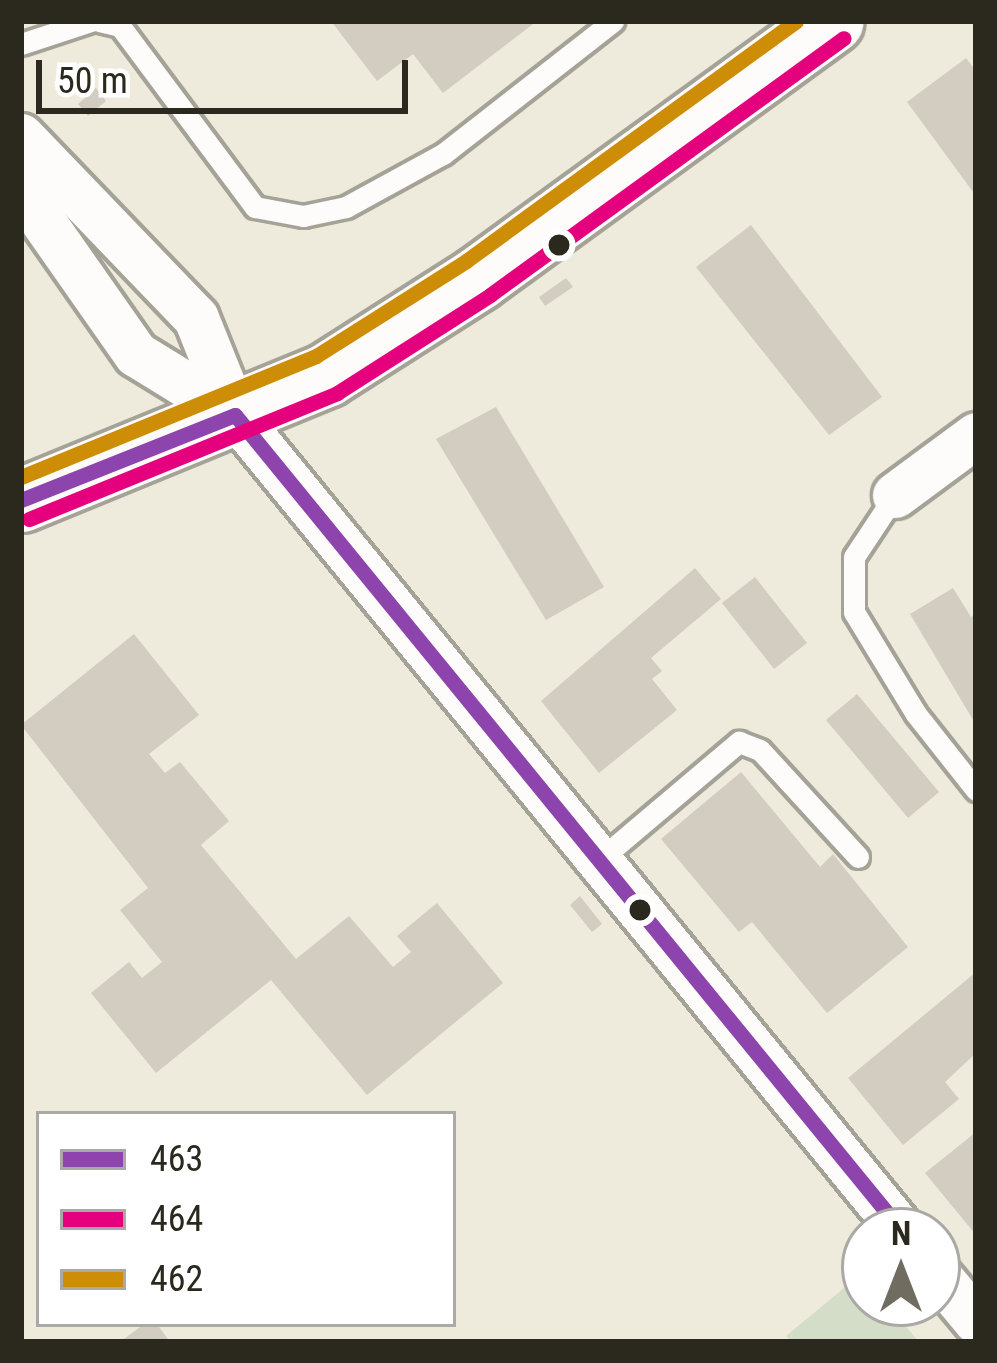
<!DOCTYPE html>
<style>
body{margin:0}
#map{position:relative;width:997px;height:1363px;overflow:hidden;background:#efebdc;font-family:"Roboto Condensed",sans-serif}
div>[style]{position:absolute}
[style*='--x']{left:calc(var(--x)*1px);top:calc(var(--y)*1px);width:calc(var(--w)*1px);rotate:calc(var(--a)*1deg)}
.green>*{inset:0;background:#d3ddc7}
.building>*{inset:0;background:#d2ccc1}
.roads{filter:drop-shadow(3px 0 #a5a297) drop-shadow(-3px 0 #a5a297) drop-shadow(0 3px #a5a297) drop-shadow(0 -3px #a5a297)}
.lane>*{height:21px;margin:-10.5px;padding:0 10.5px;transform-origin:10.5px;border-radius:10.5px;background:#fdfcfa}
.street>*{height:45px;margin:-22.5px;padding:0 22.5px;transform-origin:22.5px;border-radius:22.5px;background:#fdfcfa}
.secondary>*{height:63px;margin:-31.5px;padding:0 31.5px;transform-origin:31.5px;border-radius:31.5px;background:#fdfcfa}
.bus-1>*{height:15px;margin:-7.5px;padding:0 7.5px;transform-origin:7.5px;border-radius:7.5px;background:#8e44ad}
.bus-2>*{height:15px;margin:-7.5px;padding:0 7.5px;transform-origin:7.5px;border-radius:7.5px;background:#e5007d}
.bus-3>*{height:15px;margin:-7.5px;padding:0 7.5px;transform-origin:7.5px;border-radius:7.5px;background:#ce8d06}
.dots>*{width:33px;height:33px;translate:-50% -50%;box-sizing:border-box;border:6px solid #fff;border-radius:50%}
span{translate:-50% -50%;white-space:nowrap;text-align:center;line-height:1.15;-webkit-text-stroke:10px #fff;paint-order:stroke}
.frame{position:absolute;inset:0;border:24px solid #2b281e;pointer-events:none}
.legend{position:absolute;left:36px;top:1111px;width:420px;height:216px;box-sizing:border-box;background:#fff;border:3px solid #aaa9a5;margin:0;padding:15px 21px;list-style:none;font-size:36px;color:#2b281e}
.legend li{display:flex;align-items:center;gap:24px;height:60px}
.legend b{width:60px;border:3px solid #aaa9a5}
.north{position:absolute;left:841px;top:1207px;width:120px;height:120px;box-sizing:border-box;background:#fff;border:3px solid #aaa9a5;border-radius:50%;rotate:0deg;font-size:33px;font-weight:700;line-height:48px;text-align:center;color:#2b281e}
.north::after{content:'';display:block;margin:auto;width:42px;height:54px;background:#706c60;clip-path:polygon(50% 0,100% 100%,50% 72%,0 100%)}
.scale{position:absolute;left:36px;top:60px;width:372px;height:54px;box-sizing:border-box;border:6px solid #2b281e;border-top:0;padding-left:15px;font-size:36px;line-height:42px;white-space:nowrap;color:#2b281e;-webkit-text-stroke:9px #fff;paint-order:stroke}
</style>
<div id="map">
<div class="green">
<i style="clip-path:polygon(861px 1274px,865px 1303px,886px 1303px,919px 1342px,792px 1342px,786px 1336px)"></i>
</div>
<div class="building">
<i style="clip-path:polygon(331px 21px,537px 21px,443px 93px,413px 54px,377px 81px)"></i>
<i style="clip-path:polygon(966px 58px,976px 71px,976px 196px,907px 102px)"></i>
<i style="clip-path:polygon(96px 88px,106px 101px,88px 116px,78px 104px)"></i>
<i style="clip-path:polygon(751px 225px,882px 397px,829px 435px,696px 267px)"></i>
<i style="clip-path:polygon(566px 278px,573px 287px,545px 306px,539px 297px)"></i>
<i style="clip-path:polygon(496px 407px,604px 587px,546px 620px,436px 439px)"></i>
<i style="clip-path:polygon(695px 568px,721px 599px,651px 658px,662px 671px,652px 679px,677px 710px,599px 773px,541px 701px)"></i>
<i style="clip-path:polygon(755px 577px,807px 643px,774px 669px,722px 603px)"></i>
<i style="clip-path:polygon(953px 588px,971px 617px,976px 613px,976px 725px,910px 614px)"></i>
<i style="clip-path:polygon(134px 634px,199px 715px,149px 754px,165px 773px,180px 762px,229px 821px,201px 845px,296px 959px,349px 916px,393px 967px,411px 952px,397px 936px,437px 903px,503px 983px,367px 1095px,271px 980px,156px 1073px,91px 993px,129px 962px,142px 978px,162px 962px,120px 910px,148px 888px,21px 725px)"></i>
<i style="clip-path:polygon(857px 694px,939px 792px,908px 818px,826px 720px)"></i>
<i style="clip-path:polygon(741px 772px,820px 867px,833px 854px,908px 947px,827px 1013px,752px 922px,739px 932px,661px 839px)"></i>
<i style="clip-path:polygon(580px 896px,602px 924px,592px 932px,570px 905px)"></i>
<i style="clip-path:polygon(976px 972px,976px 1053px,945px 1082px,959px 1099px,903px 1145px,848px 1078px)"></i>
<i style="clip-path:polygon(976px 1132px,976px 1235px,925px 1173px)"></i>
<i style="clip-path:polygon(144px 1324px,157px 1324px,170px 1342px,120px 1342px)"></i>
</div>
<div class="roads">
<div class="lane">
<i style="--x:99;--y:21;--w:22;--a:13"></i>
<i style="--x:120;--y:26;--w:226;--a:53.3"></i>
<i style="--x:255;--y:207;--w:49;--a:10.6"></i>
<i style="--x:303;--y:216;--w:44;--a:-11.8"></i>
<i style="--x:346;--y:207;--w:111;--a:-28.7"></i>
<i style="--x:443;--y:154;--w:216;--a:-38"></i>
<i style="--x:21;--y:44;--w:74;--a:-18.2"></i>
<i style="--x:895;--y:495;--w:74;--a:123.5"></i>
<i style="--x:854;--y:557;--w:55;--a:90"></i>
<i style="--x:854;--y:612;--w:119;--a:58.7"></i>
<i style="--x:916;--y:714;--w:97;--a:51.7"></i>
<i style="--x:598;--y:861;--w:185;--a:-40.2"></i>
<i style="--x:739;--y:742;--w:22;--a:21"></i>
<i style="--x:760;--y:750;--w:145;--a:47.5"></i>
</div>
<div class="street">
<i style="--x:21;--y:136;--w:252;--a:46.1"></i>
<i style="--x:196;--y:318;--w:105;--a:68.1"></i>
<i style="--x:235;--y:415;--w:1054;--a:50.74"></i>
<i style="--x:21;--y:190;--w:200;--a:55"></i>
<i style="--x:136;--y:354;--w:116;--a:31.6"></i>
<i style="--x:895;--y:495;--w:101;--a:-36.5"></i>
<i style="--x:937;--y:1274;--w:61;--a:50.3"></i>
</div>
<div class="secondary">
<i style="--x:21;--y:500;--w:330;--a:-22.3"></i>
<i style="--x:326;--y:375;--w:180;--a:-32.5"></i>
<i style="--x:478;--y:278;--w:437;--a:-36"></i>
</div>
</div>
<div class="bus-1">
<i style="--x:235;--y:415;--w:1054;--a:50.74"></i>
<i style="--x:21;--y:500;--w:230;--a:-21.7"></i>
</div>
<div class="bus-2">
<i style="--x:29;--y:519;--w:333;--a:-22.2"></i>
<i style="--x:337;--y:393;--w:182;--a:-32.6"></i>
<i style="--x:490;--y:295;--w:437;--a:-36"></i>
</div>
<div class="bus-3">
<i style="--x:21;--y:477;--w:319;--a:-22.3"></i>
<i style="--x:316;--y:356;--w:178;--a:-32.3"></i>
<i style="--x:466;--y:261;--w:408;--a:-36"></i>
</div>
<div class="dots">
<i style="left:559px;top:245px;background:#2b281e"></i>
<i style="left:640px;top:910px;background:#2b281e"></i>
</div>
<div class="frame"></div>
<ul class="legend">
<li><b style="height:15px;background:#8e44ad"></b>463</li>
<li><b style="height:15px;background:#e5007d"></b>464</li>
<li><b style="height:15px;background:#ce8d06"></b>462</li>
</ul>
<div class="north">N</div>
<div class="scale">50 m</div>
</div>
